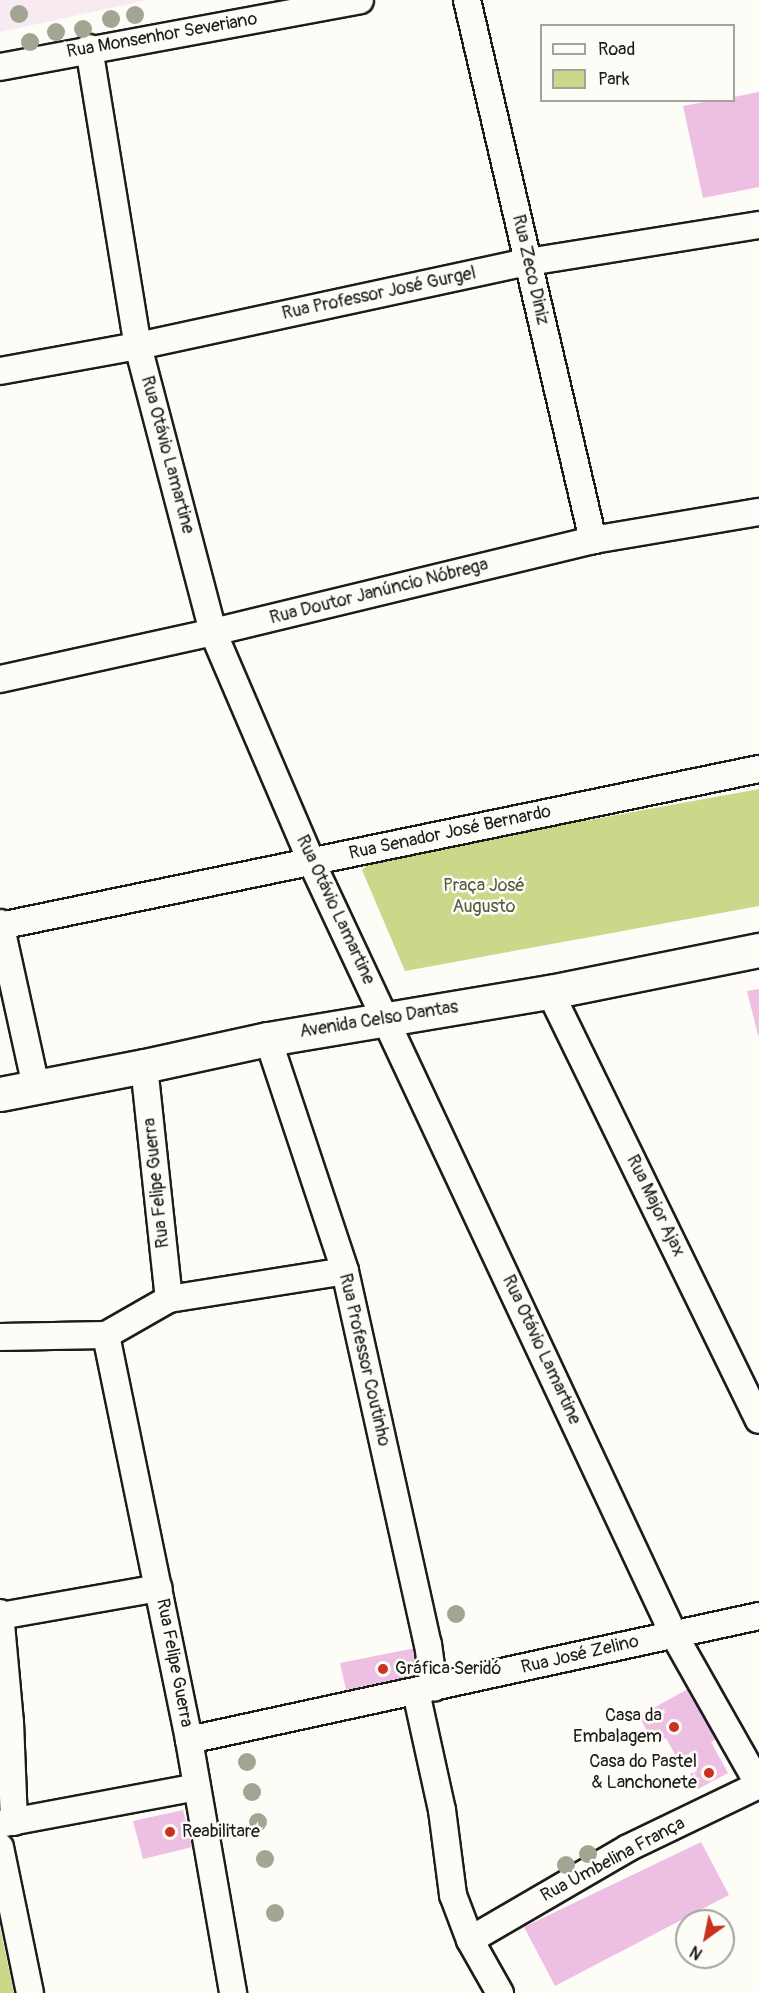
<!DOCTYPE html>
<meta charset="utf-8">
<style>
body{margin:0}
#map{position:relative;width:759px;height:1993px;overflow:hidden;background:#fdfcf7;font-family:Pangolin,sans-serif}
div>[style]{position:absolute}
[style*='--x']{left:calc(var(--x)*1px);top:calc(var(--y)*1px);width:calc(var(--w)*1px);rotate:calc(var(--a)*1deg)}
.built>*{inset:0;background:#f8eaf1}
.green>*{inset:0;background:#ccd78a}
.building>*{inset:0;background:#edbfe3}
.roads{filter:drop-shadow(2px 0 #1c1c1c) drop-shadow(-2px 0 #1c1c1c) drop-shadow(0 2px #1c1c1c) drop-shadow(0 -2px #1c1c1c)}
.minor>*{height:26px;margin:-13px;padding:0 13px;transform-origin:13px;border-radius:13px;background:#fdfcf7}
.secondary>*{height:33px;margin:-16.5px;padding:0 16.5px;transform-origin:16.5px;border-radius:16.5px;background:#fdfcf7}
.trees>*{width:18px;height:18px;margin:-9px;border-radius:50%;background:#a3a593}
.dots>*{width:16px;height:16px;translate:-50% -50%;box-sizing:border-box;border:3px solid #fdfcf7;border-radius:50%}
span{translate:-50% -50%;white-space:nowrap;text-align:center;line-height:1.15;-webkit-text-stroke:5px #fdfcf7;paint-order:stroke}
.street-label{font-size:18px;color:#1c1c1c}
.park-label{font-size:18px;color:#5a5d42}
.poi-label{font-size:18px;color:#1c1c1c}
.left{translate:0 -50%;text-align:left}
.right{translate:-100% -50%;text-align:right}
.legend{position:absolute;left:540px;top:24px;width:195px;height:78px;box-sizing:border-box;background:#fdfcf7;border:2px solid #a3a29f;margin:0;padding:8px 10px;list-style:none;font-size:18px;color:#1c1c1c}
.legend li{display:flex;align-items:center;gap:12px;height:30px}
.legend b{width:30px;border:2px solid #a3a29f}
.north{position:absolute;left:675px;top:1909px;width:60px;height:60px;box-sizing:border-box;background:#fdfcf7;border:2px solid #a3a29f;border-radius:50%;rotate:213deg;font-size:16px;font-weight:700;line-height:24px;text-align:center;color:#1c1c1c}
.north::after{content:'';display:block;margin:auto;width:21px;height:27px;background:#c8321e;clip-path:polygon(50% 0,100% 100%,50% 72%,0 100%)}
</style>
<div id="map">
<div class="built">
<i style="clip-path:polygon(0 0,148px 0,0 32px)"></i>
</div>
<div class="green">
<i style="clip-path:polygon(759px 789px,759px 906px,405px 971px,362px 870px,374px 859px)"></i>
<i style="clip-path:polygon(0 1928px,14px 1993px,0 1993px)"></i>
</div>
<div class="building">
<i style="clip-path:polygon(759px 92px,759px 187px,703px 198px,683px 106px,714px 100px,734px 100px,734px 97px)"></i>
<i style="clip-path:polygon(759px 989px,759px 1035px,758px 1035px,747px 991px)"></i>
<i style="clip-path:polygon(420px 1647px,425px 1675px,346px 1690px,340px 1663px)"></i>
<i style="clip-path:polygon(695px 1685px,723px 1735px,711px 1742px,728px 1773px,698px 1789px,690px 1774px,697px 1771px,688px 1754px,678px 1760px,666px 1738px,654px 1744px,639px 1716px)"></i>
<i style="clip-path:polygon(183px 1810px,192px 1847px,143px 1859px,133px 1821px)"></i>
<i style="clip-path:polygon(701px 1842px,729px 1895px,555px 1986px,524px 1927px)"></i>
</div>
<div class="roads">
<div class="minor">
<i style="--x:467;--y:0;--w:555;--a:76.87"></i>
<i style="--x:89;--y:48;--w:302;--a:80.7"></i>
<i style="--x:138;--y:346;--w:296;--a:75.3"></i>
<i style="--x:213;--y:632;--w:249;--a:66.8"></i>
<i style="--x:311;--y:861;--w:853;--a:64.88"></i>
<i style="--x:673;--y:1633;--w:175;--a:60.5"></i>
<i style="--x:0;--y:67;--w:366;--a:-10.5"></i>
<i style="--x:0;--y:371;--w:140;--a:-10.3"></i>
<i style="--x:138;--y:346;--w:399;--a:-12.2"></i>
<i style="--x:528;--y:262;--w:234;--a:-9.1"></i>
<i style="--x:0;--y:679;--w:218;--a:-12.4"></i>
<i style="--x:213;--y:632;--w:391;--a:-13.6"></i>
<i style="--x:593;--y:540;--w:168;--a:-9.6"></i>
<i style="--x:0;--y:923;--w:168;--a:77.6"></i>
<i style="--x:0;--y:926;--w:775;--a:-11.69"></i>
<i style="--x:550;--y:992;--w:476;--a:64"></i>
<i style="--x:268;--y:1039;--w:244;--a:71.6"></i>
<i style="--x:345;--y:1271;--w:382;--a:77.5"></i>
<i style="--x:428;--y:1644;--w:44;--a:82.2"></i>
<i style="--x:144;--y:1066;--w:234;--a:83.9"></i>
<i style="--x:106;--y:1335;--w:413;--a:78.4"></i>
<i style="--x:189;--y:1740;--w:257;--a:80.1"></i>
<i style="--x:0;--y:1337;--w:106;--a:-1.1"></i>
<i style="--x:106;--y:1335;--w:73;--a:-29.7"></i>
<i style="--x:169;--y:1299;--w:178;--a:-9"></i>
<i style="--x:0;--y:1613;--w:109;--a:84.8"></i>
<i style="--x:10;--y:1722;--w:100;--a:87.7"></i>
<i style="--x:0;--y:1616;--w:161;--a:-10"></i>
<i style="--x:416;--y:1692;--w:121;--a:77.6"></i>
<i style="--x:442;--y:1810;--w:86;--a:82.6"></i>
<i style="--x:453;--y:1895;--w:48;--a:69.3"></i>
<i style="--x:470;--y:1940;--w:61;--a:60.5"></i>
<i style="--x:189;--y:1740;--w:583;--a:-12.27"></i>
<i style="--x:0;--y:1824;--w:200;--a:-10.6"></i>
<i style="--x:0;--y:1847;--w:149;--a:78.4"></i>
<i style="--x:470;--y:1940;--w:183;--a:-30.2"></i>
<i style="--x:628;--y:1848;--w:145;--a:-25.7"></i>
</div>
<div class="secondary">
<i style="--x:0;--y:1094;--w:147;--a:-11"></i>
<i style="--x:144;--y:1066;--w:127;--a:-12.3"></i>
<i style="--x:268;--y:1039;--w:286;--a:-9.5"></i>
<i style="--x:550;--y:992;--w:213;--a:-11.4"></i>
</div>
</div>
<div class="trees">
<i style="left:19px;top:14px"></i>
<i style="left:135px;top:15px"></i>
<i style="left:111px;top:19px"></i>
<i style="left:83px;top:29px"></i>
<i style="left:56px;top:32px"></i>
<i style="left:30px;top:42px"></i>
<i style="left:456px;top:1614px"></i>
<i style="left:247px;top:1762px"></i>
<i style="left:252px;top:1792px"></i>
<i style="left:258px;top:1822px"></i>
<i style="left:588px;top:1854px"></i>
<i style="left:265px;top:1859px"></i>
<i style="left:566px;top:1865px"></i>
<i style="left:275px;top:1913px"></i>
</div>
<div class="dots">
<i style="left:383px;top:1669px;background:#c8321e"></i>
<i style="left:674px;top:1727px;background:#c8321e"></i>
<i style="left:709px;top:1773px;background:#c8321e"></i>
<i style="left:170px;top:1832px;background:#c8321e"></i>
</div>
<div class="street-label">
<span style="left:162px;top:36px;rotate:-10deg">Rua Monsenhor Severiano</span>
<span style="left:530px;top:270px;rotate:77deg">Rua Zeco Diniz</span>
<span style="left:379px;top:294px;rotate:-12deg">Rua Professor José Gurgel</span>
<span style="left:167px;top:455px;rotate:75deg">Rua Otávio Lamartine</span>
<span style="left:379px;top:592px;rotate:-14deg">Rua Doutor Janúncio Nóbrega</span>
<span style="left:450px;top:833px;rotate:-12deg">Rua Senador José Bernardo</span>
<span style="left:335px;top:910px;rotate:65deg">Rua Otávio Lamartine</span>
<span style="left:379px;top:1020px;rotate:-9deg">Avenida Celso Dantas</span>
<span style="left:157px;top:1183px;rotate:-96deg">Rua Felipe Guerra</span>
<span style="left:655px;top:1206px;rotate:64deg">Rua Major Ajax</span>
<span style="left:541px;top:1350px;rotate:65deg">Rua Otávio Lamartine</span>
<span style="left:364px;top:1360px;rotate:77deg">Rua Professor Coutinho</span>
<span style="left:580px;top:1655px;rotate:-13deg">Rua José Zelino</span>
<span style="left:174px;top:1663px;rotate:79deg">Rua Felipe Guerra</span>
<span style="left:613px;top:1860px;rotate:-28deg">Rua Umbelina França</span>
</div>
<div class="park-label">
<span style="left:484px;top:897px">Praça José<br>Augusto</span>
</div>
<div class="poi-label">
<span class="left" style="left:395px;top:1669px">Gráfica Seridó</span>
<span class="right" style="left:662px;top:1727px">Casa da<br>Embalagem</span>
<span class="right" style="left:697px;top:1773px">Casa do Pastel<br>&amp; Lanchonete</span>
<span class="left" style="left:182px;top:1832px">Reabilitare</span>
</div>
<ul class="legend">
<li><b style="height:8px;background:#fdfcf7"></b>Road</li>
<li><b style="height:16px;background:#ccd78a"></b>Park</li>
</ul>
<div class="north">N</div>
</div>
